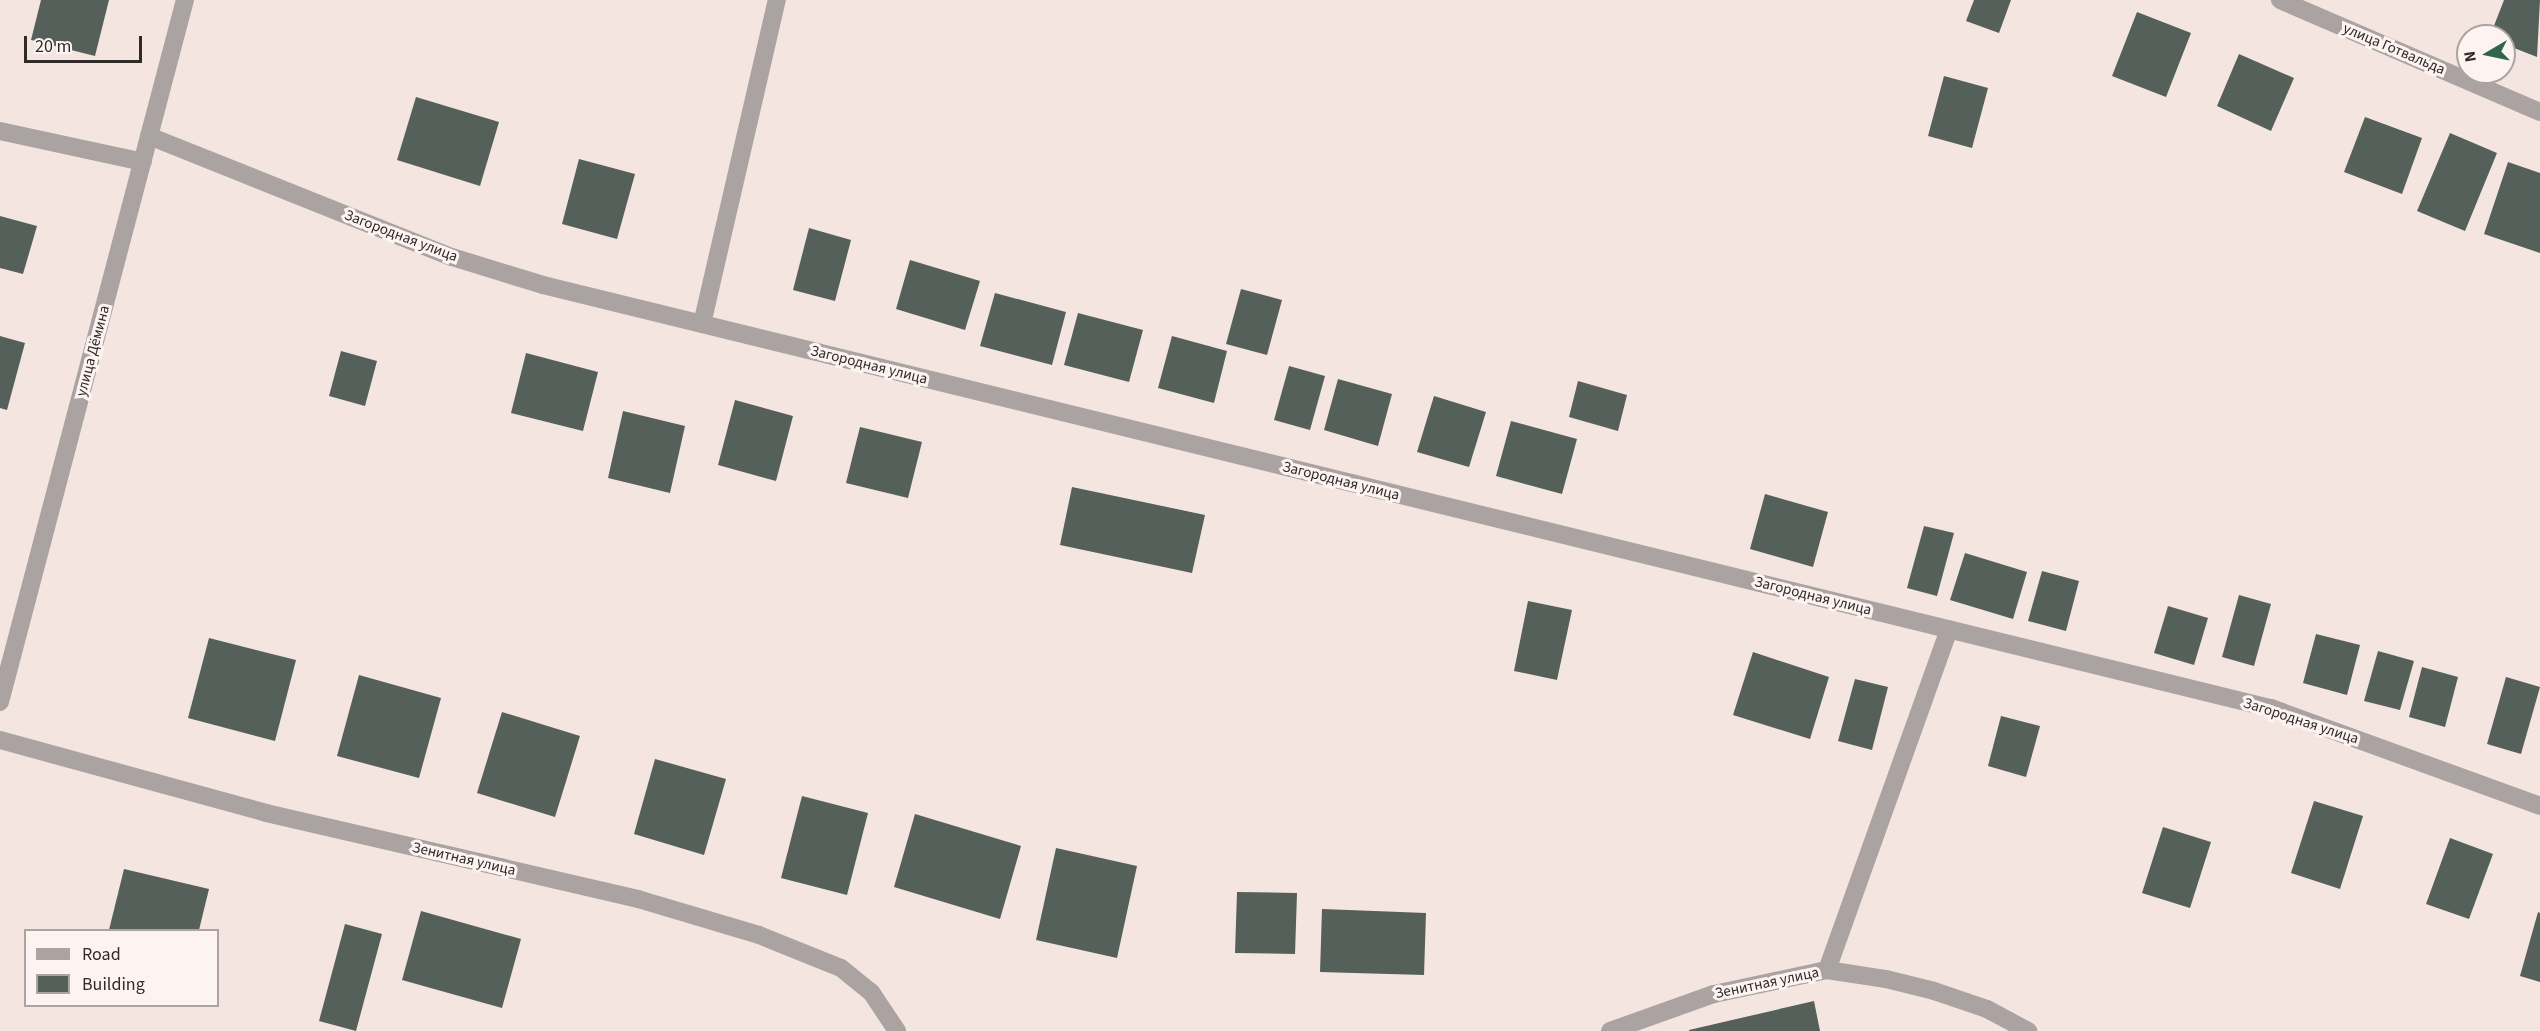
<!DOCTYPE html>
<meta charset="utf-8">
<style>
body{margin:0}
#map{position:relative;width:2540px;height:1031px;overflow:hidden;background:#f5e5e0;font-family:"Source Sans 3",sans-serif}
div>[style]{position:absolute}
[style*='--x']{left:calc(var(--x)*1px);top:calc(var(--y)*1px);width:calc(var(--w)*1px);rotate:calc(var(--a)*1deg)}
.building>*{inset:0;background:#546059}
.minor>*{height:18px;margin:-9px;padding:0 9px;transform-origin:9px;border-radius:9px;background:#aaa3a1}
span{translate:-50% -50%;white-space:nowrap;text-align:center;line-height:1.15;-webkit-text-stroke:6px #fdf4f1;paint-order:stroke}
.street-label{font-size:15px;color:#302b29}
.legend{position:absolute;left:24px;top:929px;width:195px;height:78px;box-sizing:border-box;background:#fdf4f1;border:2px solid #aba4a1;margin:0;padding:8px 10px;list-style:none;font-size:18px;color:#302b29}
.legend li{display:flex;align-items:center;gap:12px;height:30px}
.legend b{width:30px;border:2px solid #aba4a1}
.north{position:absolute;left:2456px;top:24px;width:60px;height:60px;box-sizing:border-box;background:#fdf4f1;border:2px solid #aba4a1;border-radius:50%;rotate:261deg;font-size:16px;font-weight:700;line-height:24px;text-align:center;color:#302b29}
.north::after{content:'';display:block;margin:auto;width:21px;height:27px;background:#2e654c;clip-path:polygon(50% 0,100% 100%,50% 72%,0 100%)}
.scale{position:absolute;left:24px;top:36px;width:118px;height:27px;box-sizing:border-box;border:3px solid #302b29;border-top:0;padding-left:8px;font-size:18px;line-height:21px;white-space:nowrap;color:#302b29;-webkit-text-stroke:4px #fdf4f1;paint-order:stroke}
</style>
<div id="map">
<div class="building">
<i style="clip-path:polygon(41px 0,109px 0,95px 56px,31px 40px)"></i>
<i style="clip-path:polygon(1974px 0,2011px 0,1999px 33px,1966px 21px)"></i>
<i style="clip-path:polygon(2504px 0,2540px 0,2537px 57px,2504px 44px,2504px 36px,2490px 36px)"></i>
<i style="clip-path:polygon(2137px 12px,2191px 33px,2166px 97px,2112px 76px)"></i>
<i style="clip-path:polygon(2239px 54px,2294px 78px,2271px 131px,2217px 106px)"></i>
<i style="clip-path:polygon(1944px 76px,1988px 88px,1972px 148px,1928px 136px)"></i>
<i style="clip-path:polygon(416px 97px,499px 122px,480px 186px,397px 160px)"></i>
<i style="clip-path:polygon(2365px 117px,2422px 138px,2402px 194px,2344px 172px)"></i>
<i style="clip-path:polygon(2450px 133px,2497px 153px,2465px 231px,2417px 211px)"></i>
<i style="clip-path:polygon(579px 159px,635px 174px,617px 239px,562px 224px)"></i>
<i style="clip-path:polygon(2508px 162px,2540px 173px,2540px 253px,2484px 234px)"></i>
<i style="clip-path:polygon(0 216px,37px 226px,23px 274px,0 268px)"></i>
<i style="clip-path:polygon(809px 228px,851px 240px,835px 301px,793px 290px)"></i>
<i style="clip-path:polygon(910px 260px,980px 281px,965px 330px,896px 309px)"></i>
<i style="clip-path:polygon(1241px 289px,1282px 300px,1267px 355px,1226px 344px)"></i>
<i style="clip-path:polygon(995px 293px,1066px 312px,1052px 365px,980px 346px)"></i>
<i style="clip-path:polygon(1078px 313px,1143px 330px,1129px 382px,1064px 365px)"></i>
<i style="clip-path:polygon(0 336px,25px 343px,7px 410px,0 408px)"></i>
<i style="clip-path:polygon(1172px 336px,1227px 351px,1214px 403px,1158px 388px)"></i>
<i style="clip-path:polygon(341px 351px,377px 361px,365px 406px,329px 396px)"></i>
<i style="clip-path:polygon(526px 353px,598px 372px,583px 431px,511px 413px)"></i>
<i style="clip-path:polygon(1289px 366px,1325px 376px,1310px 430px,1274px 420px)"></i>
<i style="clip-path:polygon(1338px 379px,1392px 394px,1378px 446px,1324px 430px)"></i>
<i style="clip-path:polygon(1578px 381px,1627px 395px,1618px 431px,1569px 417px)"></i>
<i style="clip-path:polygon(1434px 396px,1486px 412px,1469px 467px,1417px 452px)"></i>
<i style="clip-path:polygon(735px 400px,793px 416px,776px 481px,718px 465px)"></i>
<i style="clip-path:polygon(623px 411px,685px 426px,670px 493px,608px 478px)"></i>
<i style="clip-path:polygon(1511px 421px,1577px 439px,1562px 494px,1496px 476px)"></i>
<i style="clip-path:polygon(860px 427px,922px 442px,908px 498px,846px 483px)"></i>
<i style="clip-path:polygon(1072px 487px,1205px 515px,1192px 573px,1060px 545px)"></i>
<i style="clip-path:polygon(1765px 494px,1828px 512px,1813px 567px,1750px 549px)"></i>
<i style="clip-path:polygon(1924px 526px,1954px 533px,1937px 596px,1907px 588px)"></i>
<i style="clip-path:polygon(1965px 553px,2027px 572px,2013px 619px,1950px 600px)"></i>
<i style="clip-path:polygon(2042px 571px,2079px 581px,2066px 631px,2028px 621px)"></i>
<i style="clip-path:polygon(2239px 595px,2271px 604px,2254px 666px,2222px 657px)"></i>
<i style="clip-path:polygon(1528px 601px,1572px 610px,1557px 680px,1514px 671px)"></i>
<i style="clip-path:polygon(2168px 606px,2208px 618px,2194px 665px,2154px 653px)"></i>
<i style="clip-path:polygon(2316px 634px,2360px 645px,2347px 695px,2303px 683px)"></i>
<i style="clip-path:polygon(209px 638px,296px 660px,275px 741px,188px 718px)"></i>
<i style="clip-path:polygon(2378px 651px,2414px 661px,2400px 710px,2364px 701px)"></i>
<i style="clip-path:polygon(1753px 652px,1829px 677px,1810px 739px,1733px 715px)"></i>
<i style="clip-path:polygon(2422px 667px,2458px 677px,2445px 727px,2409px 717px)"></i>
<i style="clip-path:polygon(359px 675px,441px 698px,419px 778px,337px 756px)"></i>
<i style="clip-path:polygon(2506px 677px,2540px 687px,2521px 754px,2487px 744px)"></i>
<i style="clip-path:polygon(1855px 679px,1888px 687px,1872px 750px,1838px 741px)"></i>
<i style="clip-path:polygon(502px 712px,580px 736px,555px 817px,477px 793px)"></i>
<i style="clip-path:polygon(2001px 716px,2040px 726px,2026px 777px,1988px 766px)"></i>
<i style="clip-path:polygon(655px 759px,726px 779px,704px 855px,634px 834px)"></i>
<i style="clip-path:polygon(802px 796px,868px 813px,847px 895px,781px 878px)"></i>
<i style="clip-path:polygon(2314px 801px,2363px 816px,2340px 889px,2291px 873px)"></i>
<i style="clip-path:polygon(915px 814px,1021px 846px,1000px 919px,894px 887px)"></i>
<i style="clip-path:polygon(2163px 827px,2211px 842px,2190px 908px,2142px 893px)"></i>
<i style="clip-path:polygon(2450px 838px,2493px 854px,2469px 919px,2426px 904px)"></i>
<i style="clip-path:polygon(1056px 848px,1137px 866px,1117px 958px,1036px 940px)"></i>
<i style="clip-path:polygon(124px 869px,209px 889px,199px 930px,109px 930px)"></i>
<i style="clip-path:polygon(1237px 892px,1297px 893px,1295px 954px,1235px 953px)"></i>
<i style="clip-path:polygon(1322px 909px,1426px 913px,1424px 975px,1320px 972px)"></i>
<i style="clip-path:polygon(421px 911px,521px 939px,502px 1008px,402px 980px)"></i>
<i style="clip-path:polygon(2538px 912px,2540px 913px,2540px 982px,2520px 976px)"></i>
<i style="clip-path:polygon(345px 924px,382px 934px,356px 1031px,319px 1021px)"></i>
<i style="clip-path:polygon(1814px 1001px,1820px 1031px,1689px 1031px,1689px 1030px)"></i>
</div>
<div class="minor">
<i style="--x:2280;--y:0;--w:283;--a:23.3"></i>
<i style="--x:0;--y:131;--w:146;--a:12.2"></i>
<i style="--x:149;--y:136;--w:326;--a:21.8"></i>
<i style="--x:452;--y:257;--w:95;--a:17.1"></i>
<i style="--x:543;--y:285;--w:1779;--a:13.76"></i>
<i style="--x:2271;--y:708;--w:286;--a:20"></i>
<i style="--x:702;--y:324;--w:333;--a:-77"></i>
<i style="--x:0;--y:702;--w:726;--a:-75.24"></i>
<i style="--x:0;--y:740;--w:276;--a:15.3"></i>
<i style="--x:266;--y:813;--w:382;--a:13"></i>
<i style="--x:638;--y:899;--w:126;--a:16.6"></i>
<i style="--x:759;--y:935;--w:88;--a:21.9"></i>
<i style="--x:841;--y:968;--w:38;--a:39"></i>
<i style="--x:871;--y:992;--w:47;--a:56.3"></i>
<i style="--x:1827;--y:970;--w:362;--a:-70.3"></i>
<i style="--x:1610;--y:1031;--w:110;--a:-19.6"></i>
<i style="--x:1714;--y:994;--w:116;--a:-12"></i>
<i style="--x:1827;--y:970;--w:60;--a:8.7"></i>
<i style="--x:1886;--y:979;--w:49;--a:14"></i>
<i style="--x:1934;--y:991;--w:56;--a:18.8"></i>
<i style="--x:1987;--y:1009;--w:47;--a:28.2"></i>
</div>
<div class="street-label">
<span style="left:2394px;top:49px;rotate:23deg">улица Готвальда</span>
<span style="left:401px;top:236px;rotate:21deg">Загородная улица</span>
<span style="left:93px;top:351px;rotate:-75deg">улица Дёмина</span>
<span style="left:869px;top:365px;rotate:14deg">Загородная улица</span>
<span style="left:1341px;top:481px;rotate:14deg">Загородная улица</span>
<span style="left:1813px;top:596px;rotate:14deg">Загородная улица</span>
<span style="left:2301px;top:721px;rotate:18deg">Загородная улица</span>
<span style="left:464px;top:859px;rotate:13deg">Зенитная улица</span>
<span style="left:1767px;top:983px;rotate:-12deg">Зенитная улица</span>
</div>
<ul class="legend">
<li><b style="height:8px;background:#aaa3a1"></b>Road</li>
<li><b style="height:16px;background:#546059"></b>Building</li>
</ul>
<div class="north">N</div>
<div class="scale">20 m</div>
</div>
